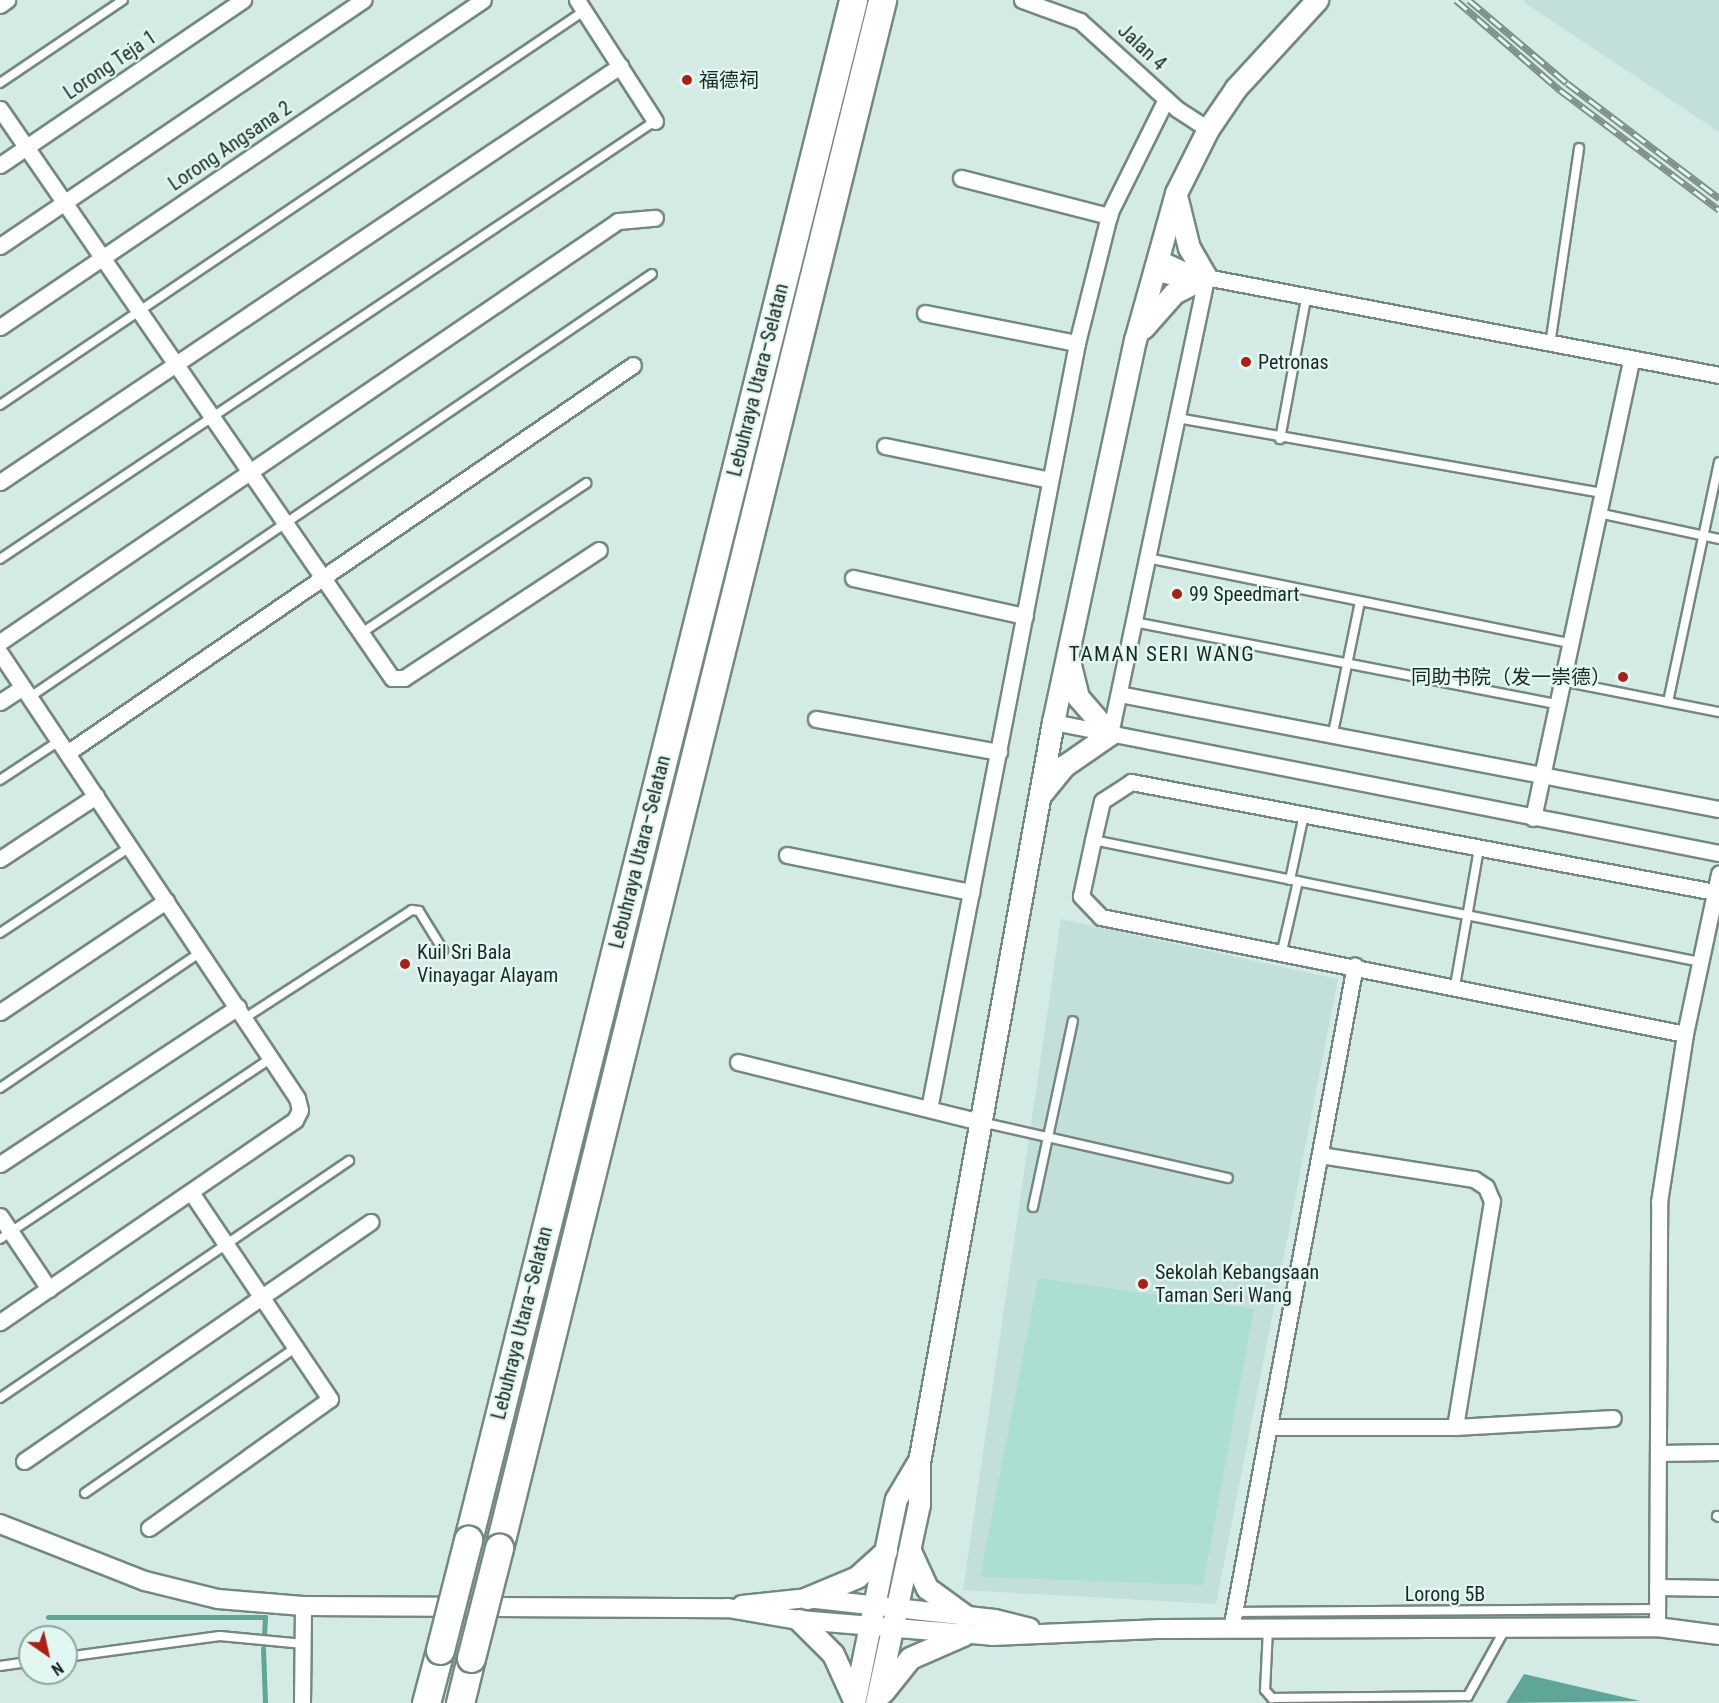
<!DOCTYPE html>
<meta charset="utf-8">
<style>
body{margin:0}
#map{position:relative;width:1719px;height:1703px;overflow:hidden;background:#d4ebe5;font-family:"Roboto Condensed","Noto Sans SC",sans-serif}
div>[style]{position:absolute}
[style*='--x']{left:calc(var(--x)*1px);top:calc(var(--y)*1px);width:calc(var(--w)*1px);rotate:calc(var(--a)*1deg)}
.built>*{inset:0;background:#c2e0d9}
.green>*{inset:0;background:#acdfd3}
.water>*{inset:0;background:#60a698}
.stream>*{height:5px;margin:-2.5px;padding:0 2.5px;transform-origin:2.5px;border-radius:2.5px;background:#60a698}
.roads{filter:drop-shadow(2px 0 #738883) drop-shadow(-2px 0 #738883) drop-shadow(0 2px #738883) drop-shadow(0 -2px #738883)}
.service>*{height:8px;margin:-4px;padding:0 4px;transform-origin:4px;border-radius:4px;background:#fff}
.minor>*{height:15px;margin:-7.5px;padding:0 7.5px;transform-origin:7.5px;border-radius:7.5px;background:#fff}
.tertiary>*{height:18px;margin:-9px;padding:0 9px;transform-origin:9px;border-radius:9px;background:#fff}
.secondary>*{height:21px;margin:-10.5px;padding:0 10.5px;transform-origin:10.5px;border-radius:10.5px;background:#fff}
.motorway>*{height:27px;margin:-13.5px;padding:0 13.5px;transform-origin:13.5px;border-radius:13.5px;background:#fff}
.rail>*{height:7px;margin-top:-3.5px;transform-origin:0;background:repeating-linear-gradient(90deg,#e1f8f2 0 14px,#7e8e8a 0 28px);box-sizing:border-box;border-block:2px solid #7e8e8a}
.bridges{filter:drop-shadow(2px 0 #738883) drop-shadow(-2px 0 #738883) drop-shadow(0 2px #738883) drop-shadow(0 -2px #738883)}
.motorway-bridge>*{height:27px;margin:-13.5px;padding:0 13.5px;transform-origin:13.5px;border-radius:13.5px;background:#fff}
.dots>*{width:16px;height:16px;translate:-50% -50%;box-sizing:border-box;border:3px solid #e1f8f2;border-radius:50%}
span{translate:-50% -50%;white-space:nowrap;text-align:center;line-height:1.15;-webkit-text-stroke:4.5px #e1f8f2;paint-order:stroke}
.street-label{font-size:20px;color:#1e2725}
.poi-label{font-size:20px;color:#1e2725}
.left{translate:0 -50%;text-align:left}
.right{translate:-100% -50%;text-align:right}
.neighbourhood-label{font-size:21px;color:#1e2725;letter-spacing:1.5px}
.north{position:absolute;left:18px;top:1625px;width:60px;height:60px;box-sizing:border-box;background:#e1f8f2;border:2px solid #93a4a0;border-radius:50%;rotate:146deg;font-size:16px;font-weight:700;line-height:24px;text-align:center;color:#1e2725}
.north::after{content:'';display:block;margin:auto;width:21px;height:27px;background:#ae1e15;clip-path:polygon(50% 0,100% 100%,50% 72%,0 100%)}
</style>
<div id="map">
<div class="built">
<i style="clip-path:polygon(1523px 0,1719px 0,1719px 132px,1528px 5px)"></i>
<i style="clip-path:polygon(1061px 919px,1338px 979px,1216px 1604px,963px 1590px)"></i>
</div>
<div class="green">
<i style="clip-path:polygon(1038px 1278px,1254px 1309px,1203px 1585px,980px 1577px)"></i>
</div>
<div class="water">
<i style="clip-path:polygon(1524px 1674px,1640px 1701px,1506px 1703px)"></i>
</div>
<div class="stream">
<i style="--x:48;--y:1617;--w:217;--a:0"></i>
<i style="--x:265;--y:1617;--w:17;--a:93"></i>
<i style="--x:263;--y:1648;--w:55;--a:87.9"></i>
</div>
<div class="roads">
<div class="service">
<i style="--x:0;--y:83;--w:148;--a:-34"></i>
<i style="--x:1550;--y:345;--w:199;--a:-81.6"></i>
<i style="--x:0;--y:405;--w:704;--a:-34.01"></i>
<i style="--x:1177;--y:418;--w:432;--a:10"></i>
<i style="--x:1280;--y:439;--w:142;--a:-79.5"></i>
<i style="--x:1598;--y:513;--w:124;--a:12.1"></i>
<i style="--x:1147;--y:558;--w:431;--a:11.4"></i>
<i style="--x:0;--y:559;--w:788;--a:-33.77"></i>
<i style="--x:1134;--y:622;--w:431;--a:11"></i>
<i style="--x:360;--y:634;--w:272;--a:-33.7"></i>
<i style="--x:1562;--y:681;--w:160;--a:11.2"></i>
<i style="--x:30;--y:697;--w:752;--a:-34.22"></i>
<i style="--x:1668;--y:702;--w:245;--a:-78"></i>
<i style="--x:1333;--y:733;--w:134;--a:-78.4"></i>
<i style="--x:0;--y:780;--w:71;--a:-33.5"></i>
<i style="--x:1093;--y:840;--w:619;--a:11.36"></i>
<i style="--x:1290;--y:880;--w:62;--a:-78"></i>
<i style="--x:0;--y:933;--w:156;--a:-33.5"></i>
<i style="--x:1282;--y:951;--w:72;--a:-77.1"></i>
<i style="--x:1455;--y:986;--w:140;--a:-80.1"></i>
<i style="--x:245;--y:1018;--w:199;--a:-32.9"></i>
<i style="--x:412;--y:910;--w:7;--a:8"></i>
<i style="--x:419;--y:911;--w:46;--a:58.4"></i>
<i style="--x:0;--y:1088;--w:243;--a:-34.1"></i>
<i style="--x:981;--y:1122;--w:253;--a:12.8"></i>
<i style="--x:1033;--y:1207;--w:190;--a:-77.9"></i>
<i style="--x:0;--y:1239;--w:326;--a:-33.7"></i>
<i style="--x:0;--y:1398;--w:422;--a:-34.2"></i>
<i style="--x:85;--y:1493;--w:257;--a:-34.6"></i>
<i style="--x:1717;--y:1516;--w:2;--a:27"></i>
<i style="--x:1234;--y:1612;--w:423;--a:-0.4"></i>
<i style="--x:1268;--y:1629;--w:61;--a:92.8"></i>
<i style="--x:1265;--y:1690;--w:11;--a:49"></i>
<i style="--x:1272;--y:1698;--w:196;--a:-0.6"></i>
<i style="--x:1468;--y:1696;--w:74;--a:-61"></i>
<i style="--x:66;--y:1657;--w:155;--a:-7.8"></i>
<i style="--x:220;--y:1636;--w:84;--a:5.4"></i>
<i style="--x:0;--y:1666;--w:30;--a:-8"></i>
</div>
<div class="minor">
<i style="--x:577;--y:0;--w:144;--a:57.2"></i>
<i style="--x:1022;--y:0;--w:62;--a:19.9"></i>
<i style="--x:1080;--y:21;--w:131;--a:42.2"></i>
<i style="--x:1177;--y:109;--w:37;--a:33"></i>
<i style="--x:0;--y:5;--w:9;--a:-36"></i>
<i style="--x:0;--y:109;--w:691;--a:55.44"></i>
<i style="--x:392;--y:678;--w:12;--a:0"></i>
<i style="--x:404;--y:678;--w:233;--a:-33.3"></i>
<i style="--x:0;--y:165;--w:294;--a:-34.2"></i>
<i style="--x:961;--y:178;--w:153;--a:14.4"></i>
<i style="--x:0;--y:246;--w:439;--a:-34.1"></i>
<i style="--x:1159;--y:258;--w:40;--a:25"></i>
<i style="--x:1155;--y:273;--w:24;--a:12"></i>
<i style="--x:1178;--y:278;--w:17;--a:-10"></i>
<i style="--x:1195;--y:275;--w:533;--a:10.8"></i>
<i style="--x:925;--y:313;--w:155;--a:11.2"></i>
<i style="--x:0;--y:327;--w:583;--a:-34.1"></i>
<i style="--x:885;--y:446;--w:168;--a:11.6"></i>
<i style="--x:0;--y:482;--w:747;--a:-33.86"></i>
<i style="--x:853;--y:578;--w:176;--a:12.5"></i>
<i style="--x:0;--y:642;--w:748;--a:-34.26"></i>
<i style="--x:618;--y:221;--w:37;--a:-5"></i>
<i style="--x:0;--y:653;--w:535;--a:56.28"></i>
<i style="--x:297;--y:1098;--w:12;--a:76"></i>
<i style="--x:300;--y:1110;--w:11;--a:117"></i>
<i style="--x:295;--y:1120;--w:358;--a:145.6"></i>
<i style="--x:1119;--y:694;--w:611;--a:10.85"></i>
<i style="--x:0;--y:702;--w:27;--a:-33"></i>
<i style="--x:816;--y:719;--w:186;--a:10.2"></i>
<i style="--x:1053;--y:722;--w:679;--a:11.13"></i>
<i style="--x:1110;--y:734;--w:467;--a:-78.1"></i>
<i style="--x:67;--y:753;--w:686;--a:-34.43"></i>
<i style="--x:1533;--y:818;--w:469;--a:-77.9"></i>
<i style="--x:787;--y:855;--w:188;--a:11.4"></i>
<i style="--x:0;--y:859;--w:115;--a:-33.3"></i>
<i style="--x:0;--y:1012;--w:200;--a:-33.8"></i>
<i style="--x:1685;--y:1034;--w:596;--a:-168.67"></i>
<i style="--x:1101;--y:917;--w:29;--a:-134"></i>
<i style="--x:1081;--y:896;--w:57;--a:-77.9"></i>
<i style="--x:1093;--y:840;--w:40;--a:-77"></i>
<i style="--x:1102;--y:801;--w:35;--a:-33"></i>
<i style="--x:1131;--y:782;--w:594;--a:10.67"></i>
<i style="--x:738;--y:1062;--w:246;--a:13.9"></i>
<i style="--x:929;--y:1109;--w:780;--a:-79.06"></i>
<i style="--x:1077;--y:343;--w:135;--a:-75.9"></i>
<i style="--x:1110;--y:212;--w:126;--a:-63.6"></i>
<i style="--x:1320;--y:1155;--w:156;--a:8.9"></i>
<i style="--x:1474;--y:1179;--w:14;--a:34"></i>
<i style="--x:1486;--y:1187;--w:15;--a:67"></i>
<i style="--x:1492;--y:1201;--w:229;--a:99.3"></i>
<i style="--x:0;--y:1164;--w:285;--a:-33.4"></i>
<i style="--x:0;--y:1216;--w:88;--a:56.1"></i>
<i style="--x:1269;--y:1427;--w:186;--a:0"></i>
<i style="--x:1455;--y:1427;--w:158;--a:-3.3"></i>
<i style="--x:1660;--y:1453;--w:59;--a:-1"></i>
<i style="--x:24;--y:1461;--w:421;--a:-34.6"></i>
<i style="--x:149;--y:1528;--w:222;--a:-35.5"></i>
<i style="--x:330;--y:1399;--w:249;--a:-123.9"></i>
<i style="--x:1657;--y:1587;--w:62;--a:0.9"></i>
<i style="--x:1657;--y:1627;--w:425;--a:-89.7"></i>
<i style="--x:1659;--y:1202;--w:170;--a:-81.2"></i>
<i style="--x:1685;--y:1034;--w:164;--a:-78"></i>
<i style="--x:1231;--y:1629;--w:675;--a:-79.42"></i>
<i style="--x:302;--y:1703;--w:97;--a:-89.4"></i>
</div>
<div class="tertiary">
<i style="--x:0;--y:1524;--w:156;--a:21.5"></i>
<i style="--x:145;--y:1581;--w:75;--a:13.9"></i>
<i style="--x:218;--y:1599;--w:85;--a:4.7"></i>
<i style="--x:303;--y:1606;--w:425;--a:0.3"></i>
<i style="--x:728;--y:1608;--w:72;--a:9.6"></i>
<i style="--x:799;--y:1620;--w:194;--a:4.7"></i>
<i style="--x:992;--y:1636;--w:170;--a:-2.4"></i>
<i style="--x:1162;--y:1629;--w:495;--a:-0.2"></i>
<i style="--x:1657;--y:1627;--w:63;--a:7.4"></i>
<i style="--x:742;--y:1605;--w:65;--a:-6.1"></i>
<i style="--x:807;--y:1598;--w:189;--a:6.4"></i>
<i style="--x:995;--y:1619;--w:36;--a:14"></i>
</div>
<div class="secondary">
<i style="--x:1143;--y:328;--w:47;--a:-48.5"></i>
<i style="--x:1174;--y:293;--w:36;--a:-27"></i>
<i style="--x:1206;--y:277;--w:34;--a:-120"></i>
<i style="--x:1189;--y:248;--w:50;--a:-103.8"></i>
<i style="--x:1042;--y:793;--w:35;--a:-51"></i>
<i style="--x:1064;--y:766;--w:56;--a:-34.8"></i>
<i style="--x:1110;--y:734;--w:49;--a:-130.9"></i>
<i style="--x:1078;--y:697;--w:38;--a:-104"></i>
<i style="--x:910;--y:1551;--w:41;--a:65.3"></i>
<i style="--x:927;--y:1588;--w:46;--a:36.1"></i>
<i style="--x:807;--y:1598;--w:54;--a:-22.8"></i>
<i style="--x:857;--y:1577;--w:39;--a:-42"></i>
<i style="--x:799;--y:1620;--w:48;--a:45"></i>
<i style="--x:833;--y:1654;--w:51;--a:65.5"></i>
<i style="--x:883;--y:1692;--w:43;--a:-51.5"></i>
<i style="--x:910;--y:1658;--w:58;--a:-23.5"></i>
<i style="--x:854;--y:1703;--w:208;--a:-78.4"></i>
<i style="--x:896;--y:1499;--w:43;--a:-59.3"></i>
<i style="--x:876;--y:1703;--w:204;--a:-77.8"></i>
<i style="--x:919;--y:1504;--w:42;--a:-90"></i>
<i style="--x:919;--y:1462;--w:752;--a:-79.74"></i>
<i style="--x:1053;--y:722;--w:391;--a:-77.9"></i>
<i style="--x:1135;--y:340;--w:153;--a:-74.4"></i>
<i style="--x:1176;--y:193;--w:72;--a:-63.4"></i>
<i style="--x:1208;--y:129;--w:50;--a:-55.7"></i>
<i style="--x:1236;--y:88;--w:120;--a:-47.4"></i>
</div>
<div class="motorway">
<i style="--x:468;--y:1540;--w:1587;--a:-75.96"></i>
<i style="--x:499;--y:1548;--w:1595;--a:-76.1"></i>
<i style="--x:426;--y:1703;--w:55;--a:-75.2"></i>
<i style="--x:460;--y:1703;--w:46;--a:-76.3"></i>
</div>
</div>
<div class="rail">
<i style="--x:1456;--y:0;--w:138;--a:40.9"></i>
<i style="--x:1560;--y:90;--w:199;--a:37"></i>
<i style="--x:1469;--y:0;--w:128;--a:40.3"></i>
<i style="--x:1567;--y:83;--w:191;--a:37.1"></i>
</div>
<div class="bridges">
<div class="motorway-bridge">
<i style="--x:440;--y:1650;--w:114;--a:-75.7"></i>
<i style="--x:471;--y:1658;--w:114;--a:-75.7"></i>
</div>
</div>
<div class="dots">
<i style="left:687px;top:80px;background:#ae1e15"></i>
<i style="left:1246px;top:362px;background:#ae1e15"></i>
<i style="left:1177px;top:594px;background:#ae1e15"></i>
<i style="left:1623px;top:677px;background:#ae1e15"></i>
<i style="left:405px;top:964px;background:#ae1e15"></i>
<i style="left:1143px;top:1284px;background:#ae1e15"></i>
</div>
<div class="street-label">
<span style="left:1142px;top:47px;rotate:43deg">Jalan 4</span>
<span style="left:110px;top:65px;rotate:-34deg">Lorong Teja 1</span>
<span style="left:230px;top:146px;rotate:-34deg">Lorong Angsana 2</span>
<span style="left:758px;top:380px;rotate:-76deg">Lebuhraya Utara–Selatan</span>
<span style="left:640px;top:852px;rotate:-76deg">Lebuhraya Utara–Selatan</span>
<span style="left:522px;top:1323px;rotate:-76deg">Lebuhraya Utara–Selatan</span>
<span style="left:1445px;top:1594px">Lorong 5B</span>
</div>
<div class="poi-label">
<span class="left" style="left:699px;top:80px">福德祠</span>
<span class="left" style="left:1258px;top:362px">Petronas</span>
<span class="left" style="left:1189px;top:594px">99 Speedmart</span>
<span class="right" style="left:1611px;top:677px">同助书院（发一崇德）</span>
<span class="left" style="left:417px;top:964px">Kuil Sri Bala<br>Vinayagar Alayam</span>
<span class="left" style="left:1155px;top:1284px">Sekolah Kebangsaan<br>Taman Seri Wang</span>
</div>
<div class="neighbourhood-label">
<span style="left:1162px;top:654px">TAMAN SERI WANG</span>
</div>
<div class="north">N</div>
</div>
